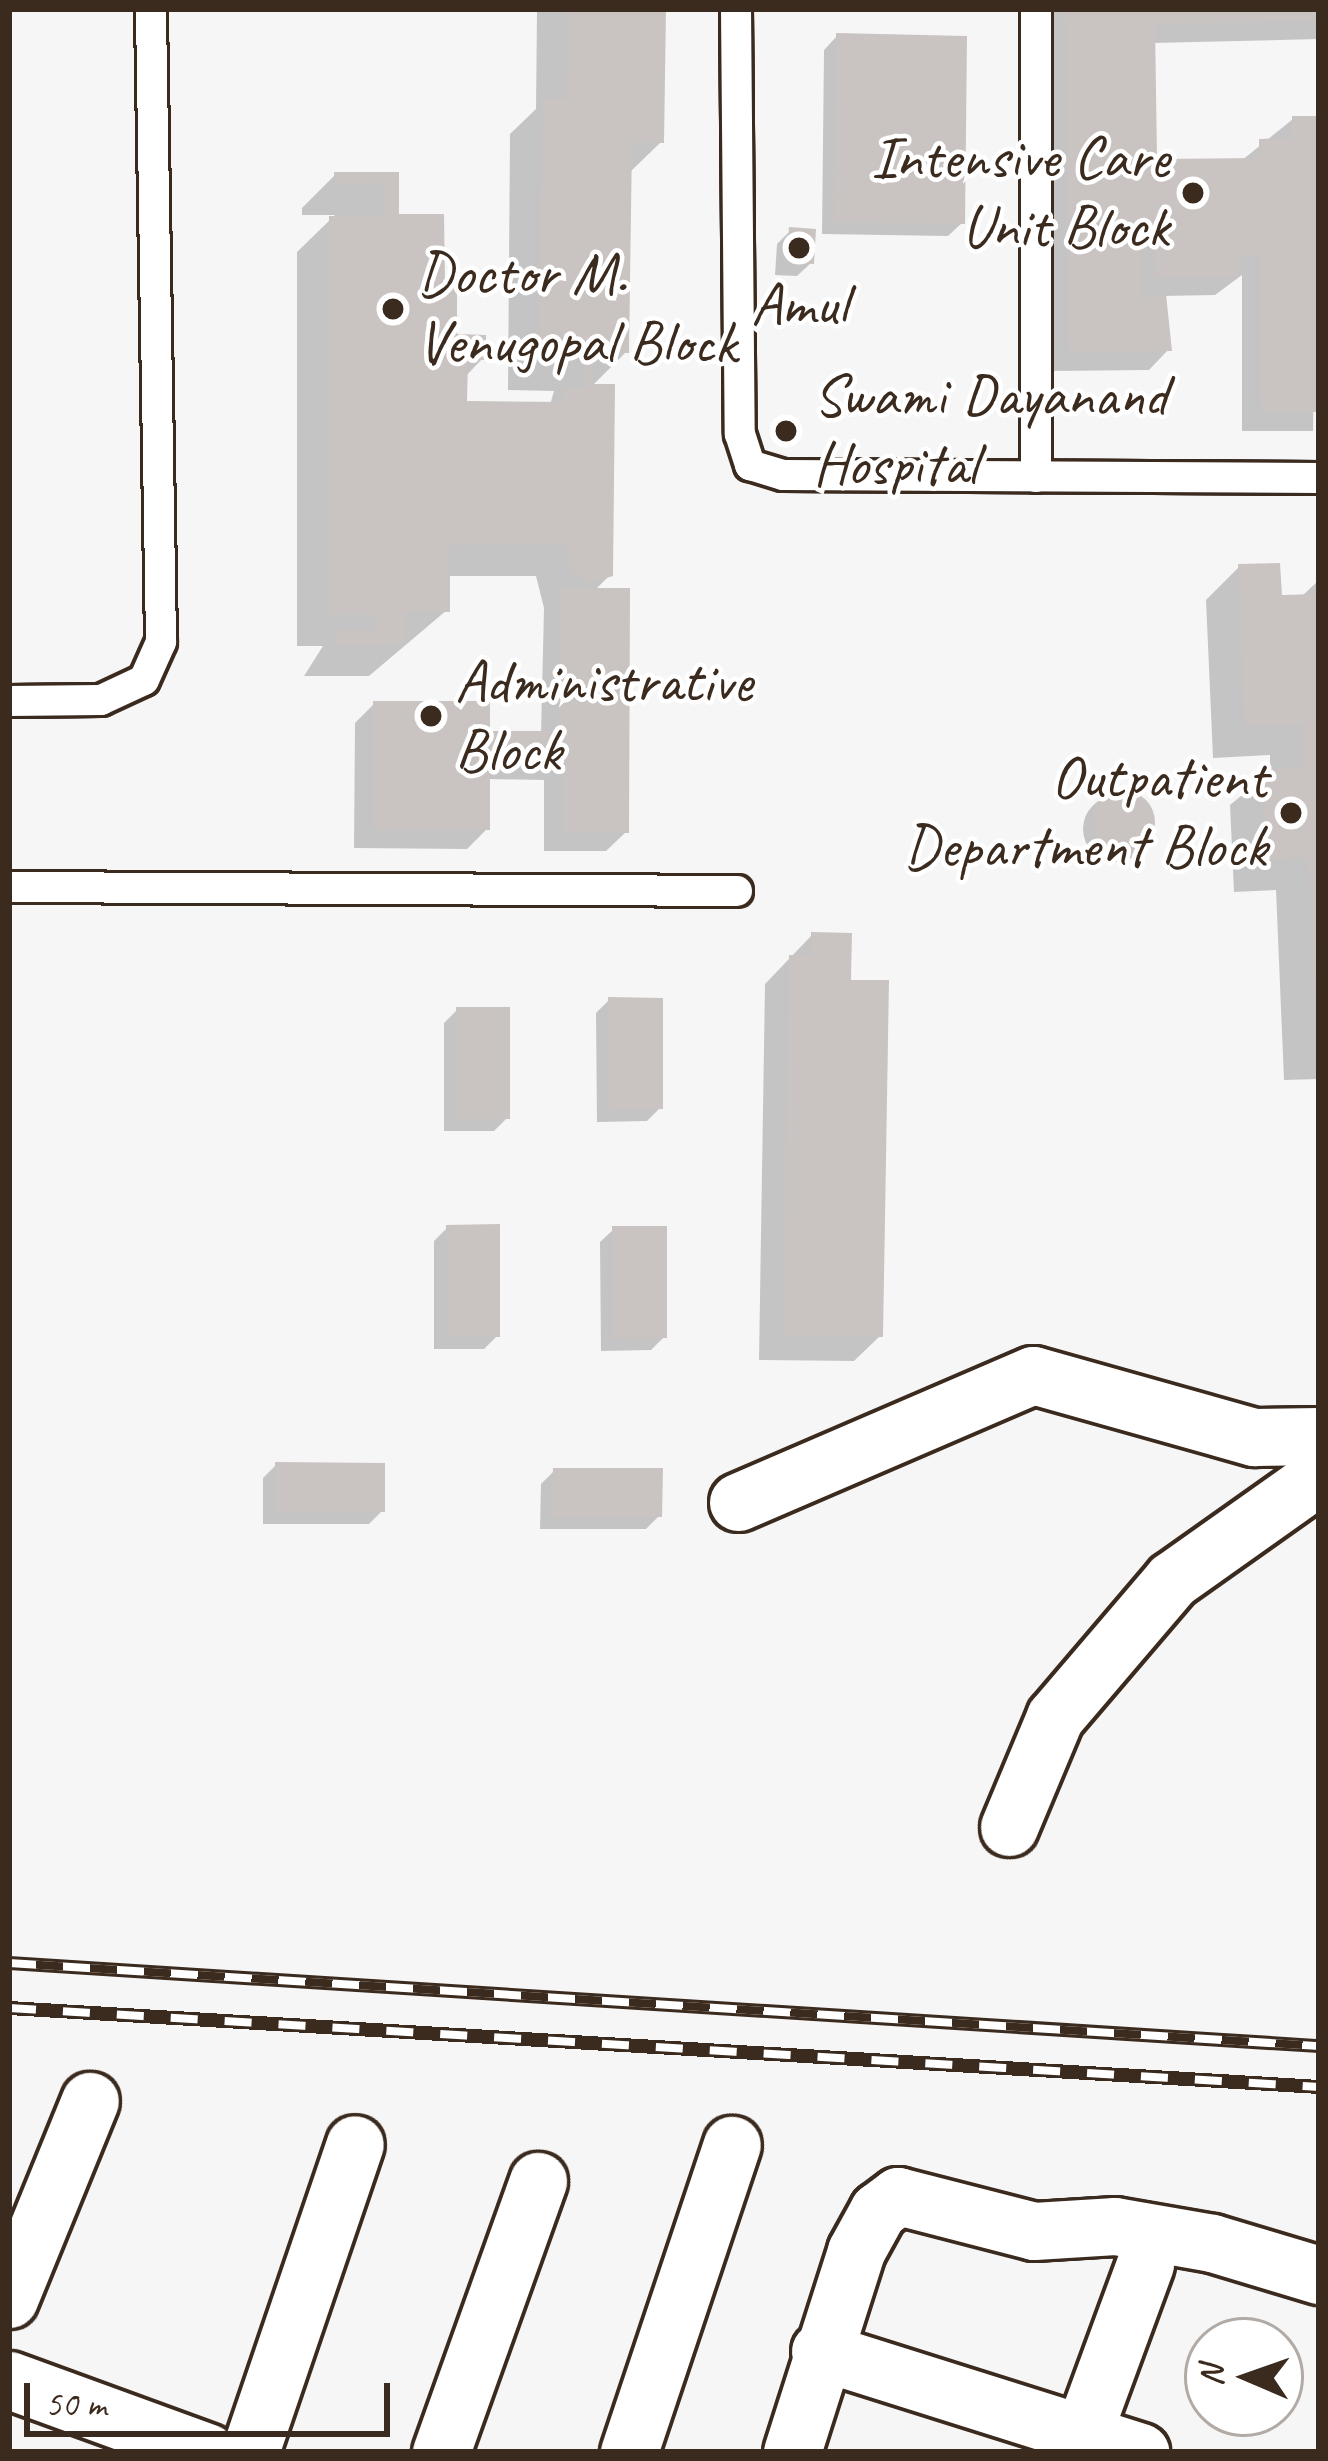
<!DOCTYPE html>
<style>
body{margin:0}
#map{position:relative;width:1328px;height:2461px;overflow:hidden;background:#f7f6f6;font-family:Caveat,sans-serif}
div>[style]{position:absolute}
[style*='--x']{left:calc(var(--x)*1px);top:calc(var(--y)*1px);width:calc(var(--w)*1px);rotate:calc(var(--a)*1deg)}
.shadow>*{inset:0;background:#0003}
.round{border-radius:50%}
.building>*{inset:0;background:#c9c3c1}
.roads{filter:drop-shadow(3px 0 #3b2a1e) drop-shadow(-3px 0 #3b2a1e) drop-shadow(0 3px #3b2a1e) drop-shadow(0 -3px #3b2a1e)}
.lane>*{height:30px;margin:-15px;padding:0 15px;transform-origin:15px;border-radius:15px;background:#fff}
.street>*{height:57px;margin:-28.5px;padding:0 28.5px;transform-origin:28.5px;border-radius:28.5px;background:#fff}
.rail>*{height:14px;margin-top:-7px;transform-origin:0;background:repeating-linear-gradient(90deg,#fff 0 27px,#3b2a1e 0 54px);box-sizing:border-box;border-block:3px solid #3b2a1e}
.dots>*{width:33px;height:33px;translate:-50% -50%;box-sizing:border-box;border:6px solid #fff;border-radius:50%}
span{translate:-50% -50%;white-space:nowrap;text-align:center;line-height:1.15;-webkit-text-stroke:9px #fff;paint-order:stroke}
.poi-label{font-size:60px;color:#3b2a1e}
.right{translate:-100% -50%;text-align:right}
.left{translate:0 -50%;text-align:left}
.frame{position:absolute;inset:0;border:12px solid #3b2a1e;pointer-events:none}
.north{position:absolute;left:1184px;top:2317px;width:120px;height:120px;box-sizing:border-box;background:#fff;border:3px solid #b1aaa5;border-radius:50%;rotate:272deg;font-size:33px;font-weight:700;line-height:48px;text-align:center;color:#3b2a1e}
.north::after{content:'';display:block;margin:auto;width:42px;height:54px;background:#3b2a1e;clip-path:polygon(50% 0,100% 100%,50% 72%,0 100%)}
.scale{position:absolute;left:24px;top:2383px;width:366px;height:54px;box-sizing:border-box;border:6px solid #3b2a1e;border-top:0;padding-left:15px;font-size:36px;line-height:42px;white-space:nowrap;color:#3b2a1e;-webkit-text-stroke:9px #fff;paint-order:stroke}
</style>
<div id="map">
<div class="shadow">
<i style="clip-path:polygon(537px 9px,639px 9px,661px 142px,628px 174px,626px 352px,591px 387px,610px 575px,594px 591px,626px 832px,606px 851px,544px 851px,544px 780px,487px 779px,487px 829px,467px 849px,354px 848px,355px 723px,374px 704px,487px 734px,541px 734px,544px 608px,536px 576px,447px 576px,447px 610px,369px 676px,304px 676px,323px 646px,297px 646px,297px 252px,335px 215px,302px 215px,302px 208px,335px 175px,396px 175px,396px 217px,442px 286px,454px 337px,483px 358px,465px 377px,464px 404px,550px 405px,554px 391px,508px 390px,510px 134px,536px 109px)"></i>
<i style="clip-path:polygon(1047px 9px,1319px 9px,1319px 39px,1152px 43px,1154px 162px,1241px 161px,1293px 119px,1319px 119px,1313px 431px,1242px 431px,1242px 275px,1215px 295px,1163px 296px,1168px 350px,1149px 370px,1051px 371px)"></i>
<i style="clip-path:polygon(837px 36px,962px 223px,948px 236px,822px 234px,824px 50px)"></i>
<i style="clip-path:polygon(790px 231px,811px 263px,797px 276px,775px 275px,777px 244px)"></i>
<i style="clip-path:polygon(1239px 567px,1279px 599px,1301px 597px,1319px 580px,1319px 1079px,1284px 1080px,1276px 890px,1234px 892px,1230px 805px,1270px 772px,1270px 755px,1213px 758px,1206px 600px)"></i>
<i class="round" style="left:1083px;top:796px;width:66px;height:66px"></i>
<i style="clip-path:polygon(812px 935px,848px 983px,880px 1336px,854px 1361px,759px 1360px,765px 984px)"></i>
<i style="clip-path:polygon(609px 1000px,660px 1108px,647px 1121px,597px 1122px,596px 1013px)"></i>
<i style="clip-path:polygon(457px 1010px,507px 1118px,494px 1131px,444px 1131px,444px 1023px)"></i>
<i style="clip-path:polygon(447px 1228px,497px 1336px,484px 1349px,434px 1349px,434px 1241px)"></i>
<i style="clip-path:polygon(614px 1229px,664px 1337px,651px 1350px,601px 1351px,600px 1242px)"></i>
<i style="clip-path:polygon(276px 1465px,382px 1511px,369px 1524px,263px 1524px,263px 1478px)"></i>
<i style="clip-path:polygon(554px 1471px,659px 1516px,646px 1529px,540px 1529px,541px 1484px)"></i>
</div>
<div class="building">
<i style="clip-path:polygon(568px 9px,666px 9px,664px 143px,632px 142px,629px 353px,593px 353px,593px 384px,615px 384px,613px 576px,590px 583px,569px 571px,568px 545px,450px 545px,450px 612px,405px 611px,405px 644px,336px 645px,336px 630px,376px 630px,376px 615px,329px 614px,329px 216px,382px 216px,382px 183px,334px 184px,334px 172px,399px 172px,399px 214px,444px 214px,445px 283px,457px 283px,457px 334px,486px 335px,486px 360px,468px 360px,467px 401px,563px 402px,563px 388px,586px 388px,586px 359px,539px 359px,542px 98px,567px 99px)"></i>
<i style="clip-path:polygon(1066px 9px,1319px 9px,1319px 21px,1155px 24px,1157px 159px,1259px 158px,1259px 139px,1292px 138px,1292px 116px,1319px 116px,1319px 412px,1261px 412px,1260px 256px,1238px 255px,1238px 277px,1155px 278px,1153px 226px,1142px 227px,1140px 298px,1166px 294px,1172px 351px,1069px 353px)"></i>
<i style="clip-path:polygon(836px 33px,967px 36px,965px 224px,834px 222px)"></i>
<i style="clip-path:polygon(789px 227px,816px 229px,814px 264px,787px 263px)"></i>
<i style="clip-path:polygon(1280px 563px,1282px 595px,1319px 594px,1319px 1041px,1308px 858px,1266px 860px,1262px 769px,1303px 767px,1302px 724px,1245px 726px,1238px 564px)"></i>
<i style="clip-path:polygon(559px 588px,630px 588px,629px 833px,563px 832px,563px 761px,490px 761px,490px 830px,373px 830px,373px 701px,490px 701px,490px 731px,559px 731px)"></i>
<i class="round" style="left:1093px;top:791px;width:62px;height:62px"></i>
<i style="clip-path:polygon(811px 932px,852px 933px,851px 980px,889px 980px,883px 1337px,783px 1336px,789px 955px,811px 956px)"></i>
<i style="clip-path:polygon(608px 997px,663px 998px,663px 1109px,609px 1110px)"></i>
<i style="clip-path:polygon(456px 1007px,510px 1007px,510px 1119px,456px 1119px)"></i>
<i style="clip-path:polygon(500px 1224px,500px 1337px,446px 1337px,446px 1225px)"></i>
<i style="clip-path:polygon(612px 1226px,667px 1226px,667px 1338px,613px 1339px)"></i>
<i style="clip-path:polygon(275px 1462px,385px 1463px,385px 1512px,275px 1512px)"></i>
<i style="clip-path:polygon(553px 1468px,663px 1468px,662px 1517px,552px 1517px)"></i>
</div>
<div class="roads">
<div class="lane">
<i style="--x:736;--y:9;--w:425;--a:89.5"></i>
<i style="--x:740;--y:434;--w:33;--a:72"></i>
<i style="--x:750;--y:465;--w:34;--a:17"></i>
<i style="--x:783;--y:475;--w:536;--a:0.32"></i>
<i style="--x:1036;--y:9;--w:468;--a:90"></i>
<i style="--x:9;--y:701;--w:92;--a:-0.6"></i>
<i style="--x:101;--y:700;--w:47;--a:-24.9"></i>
<i style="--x:144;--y:680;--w:42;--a:-65.9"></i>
<i style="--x:161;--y:642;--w:633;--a:-90.91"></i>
<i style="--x:9;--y:887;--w:728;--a:0.31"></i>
</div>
<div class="street">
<i style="--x:738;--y:1502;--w:321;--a:-23.3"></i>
<i style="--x:1033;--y:1375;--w:230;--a:15.7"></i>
<i style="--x:1254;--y:1437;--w:65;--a:-0.9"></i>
<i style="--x:1009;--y:1827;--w:119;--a:-67.3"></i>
<i style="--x:1055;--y:1717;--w:180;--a:-49.5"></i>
<i style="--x:1172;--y:1580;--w:180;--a:-35.3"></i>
<i style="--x:9;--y:2299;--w:214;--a:-67.8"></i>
<i style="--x:820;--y:2351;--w:336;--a:17.5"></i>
<i style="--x:9;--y:2380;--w:211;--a:20"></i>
<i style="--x:1084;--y:2430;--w:177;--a:-69.8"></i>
<i style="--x:250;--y:2452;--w:325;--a:-71.2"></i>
<i style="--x:441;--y:2452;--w:288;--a:-70.3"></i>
<i style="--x:629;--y:2452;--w:324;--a:-71.5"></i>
<i style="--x:792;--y:2452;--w:211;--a:-72.3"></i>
<i style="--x:856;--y:2251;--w:46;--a:-61.2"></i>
<i style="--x:878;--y:2211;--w:25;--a:-37"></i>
<i style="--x:898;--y:2196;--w:140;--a:14.4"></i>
<i style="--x:1034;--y:2231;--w:81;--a:-3.5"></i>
<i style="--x:1115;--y:2226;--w:98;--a:9.9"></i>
<i style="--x:1212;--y:2243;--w:112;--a:16.7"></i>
</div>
</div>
<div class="rail">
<i style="--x:9;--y:1963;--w:1313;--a:3.63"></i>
<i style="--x:9;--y:2008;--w:1312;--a:3.45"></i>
</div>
<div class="dots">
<i style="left:1193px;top:193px;background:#3b2a1e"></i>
<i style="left:799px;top:248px;background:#3b2a1e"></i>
<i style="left:393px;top:309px;background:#3b2a1e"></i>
<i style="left:786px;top:431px;background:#3b2a1e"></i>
<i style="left:431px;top:716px;background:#3b2a1e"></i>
<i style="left:1291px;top:813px;background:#3b2a1e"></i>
</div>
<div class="poi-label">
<span class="right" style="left:1169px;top:192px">Intensive Care<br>Unit Block</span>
<span class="left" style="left:417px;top:308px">Doctor M.<br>Venugopal Block</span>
<span style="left:799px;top:304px">Amul</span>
<span class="left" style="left:813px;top:430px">Swami Dayanand<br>Hospital</span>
<span class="left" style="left:455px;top:716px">Administrative<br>Block</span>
<span class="right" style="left:1267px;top:812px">Outpatient<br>Department Block</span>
</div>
<div class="frame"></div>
<div class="north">N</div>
<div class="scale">50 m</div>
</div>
